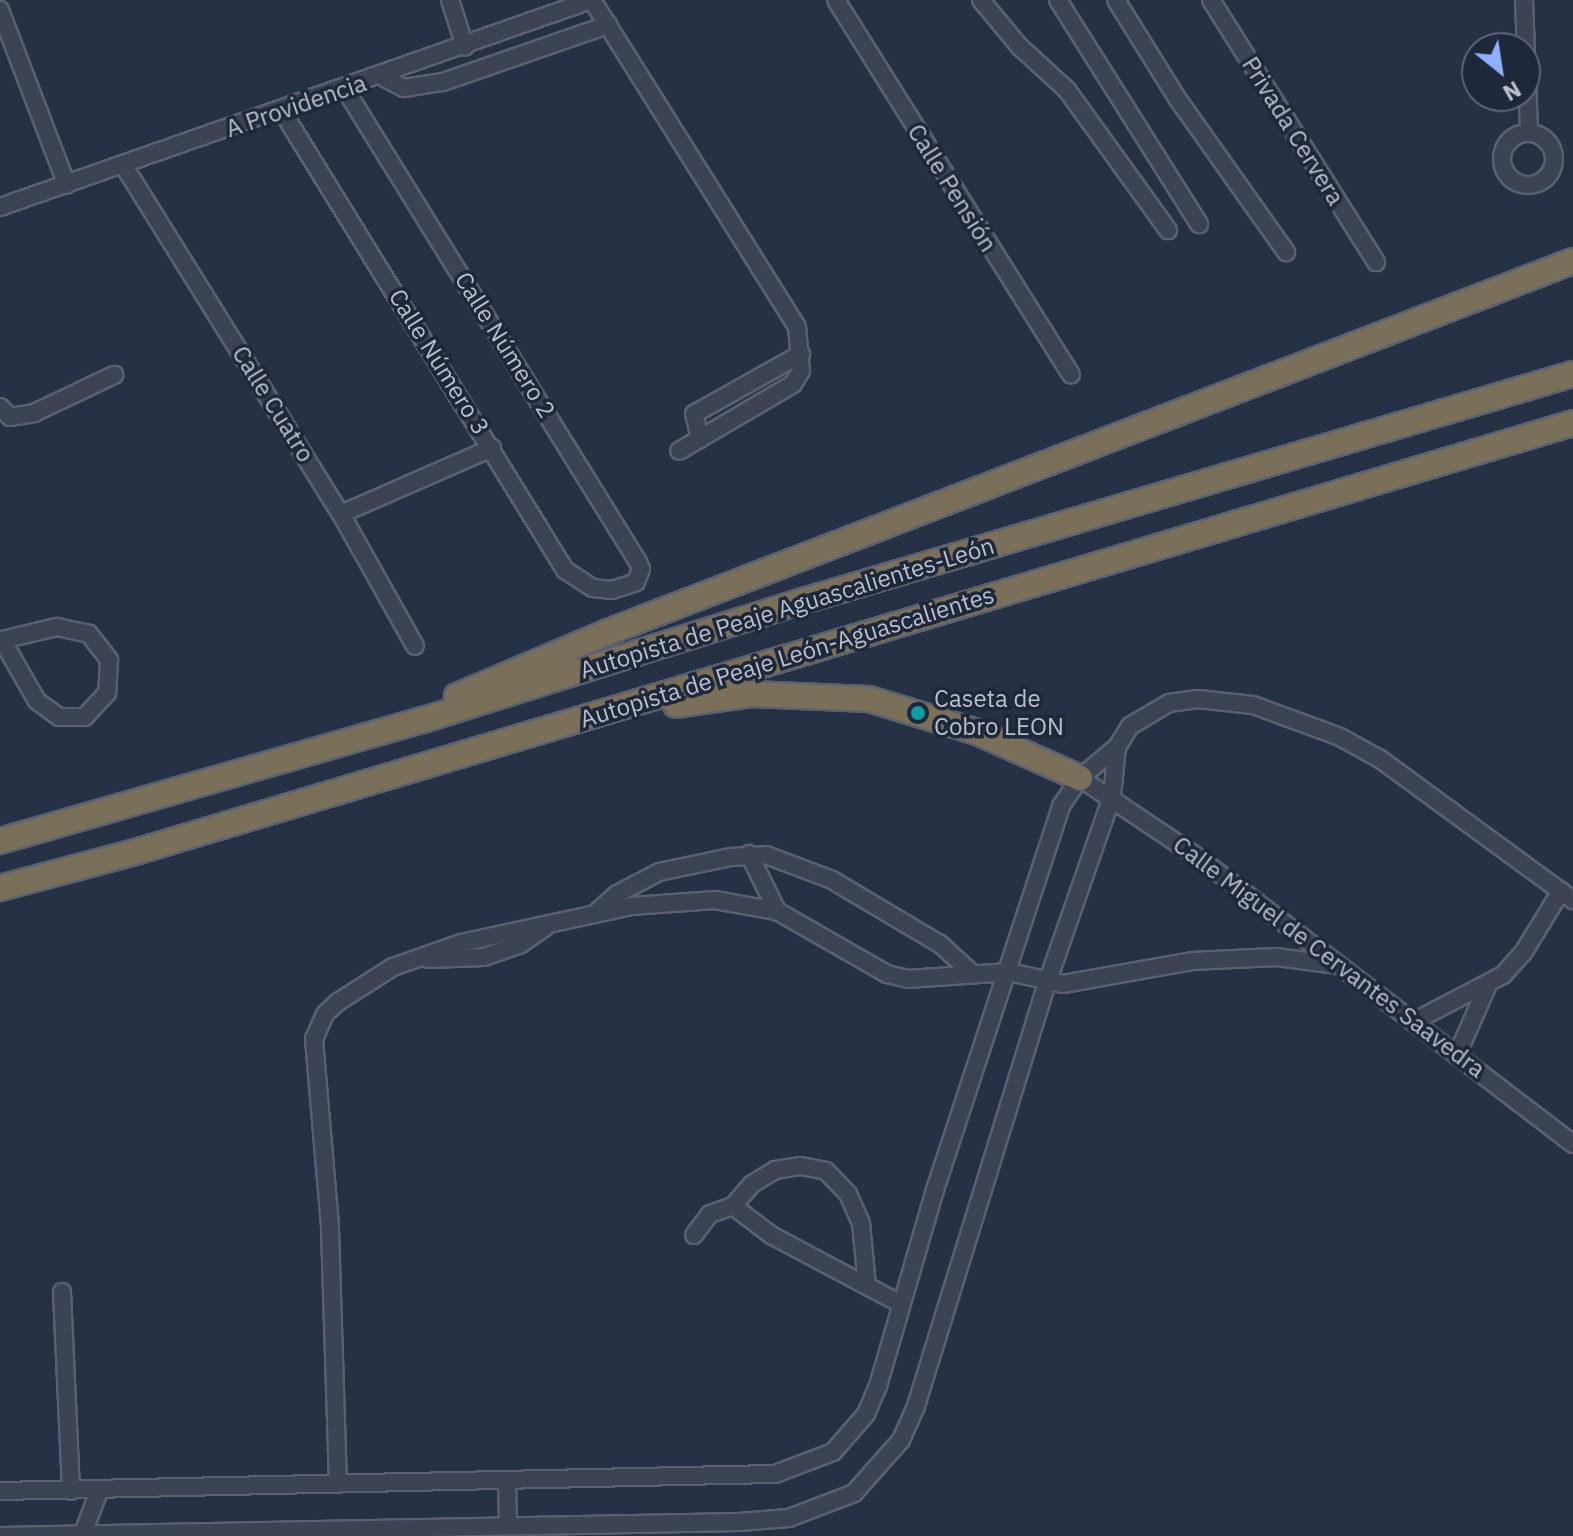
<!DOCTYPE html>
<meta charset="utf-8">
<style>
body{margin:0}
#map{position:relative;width:1573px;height:1536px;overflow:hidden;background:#263145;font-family:"IBM Plex Sans",sans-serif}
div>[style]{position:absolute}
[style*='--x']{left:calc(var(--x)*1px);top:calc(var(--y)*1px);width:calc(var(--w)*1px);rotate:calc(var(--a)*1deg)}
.roads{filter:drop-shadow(2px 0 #596171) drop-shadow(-2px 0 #596171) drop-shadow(0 2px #596171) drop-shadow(0 -2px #596171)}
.minor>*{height:16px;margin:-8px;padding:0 8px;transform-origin:8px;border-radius:8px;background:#3b4354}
.minor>.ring{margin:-8px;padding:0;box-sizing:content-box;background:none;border:16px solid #3b4354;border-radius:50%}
.highway>*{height:24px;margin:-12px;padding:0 12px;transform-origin:12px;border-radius:12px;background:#7a6f58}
.dots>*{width:22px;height:22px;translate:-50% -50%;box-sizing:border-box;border:4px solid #1f283a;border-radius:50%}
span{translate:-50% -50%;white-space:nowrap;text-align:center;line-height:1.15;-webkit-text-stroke:7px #1f283a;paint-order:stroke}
.street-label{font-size:24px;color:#b8bfcd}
.poi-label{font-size:24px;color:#b8bfcd}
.left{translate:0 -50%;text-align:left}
.north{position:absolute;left:1461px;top:32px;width:80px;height:80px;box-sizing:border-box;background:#1f283a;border:2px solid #5c6475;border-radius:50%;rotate:150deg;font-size:22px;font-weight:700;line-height:32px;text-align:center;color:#b8bfcd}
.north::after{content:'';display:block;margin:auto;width:28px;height:36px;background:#8fb1fc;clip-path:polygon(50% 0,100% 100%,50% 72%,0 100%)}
</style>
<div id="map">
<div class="roads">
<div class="minor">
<i style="--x:450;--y:0;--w:49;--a:72.3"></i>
<i style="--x:592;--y:0;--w:386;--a:57.9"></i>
<i style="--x:797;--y:327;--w:44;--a:84.8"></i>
<i style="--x:801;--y:371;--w:15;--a:122"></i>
<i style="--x:793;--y:384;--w:132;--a:149.6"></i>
<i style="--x:836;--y:0;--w:442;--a:57.9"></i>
<i style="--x:981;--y:0;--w:60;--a:50.4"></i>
<i style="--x:1019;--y:46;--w:65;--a:42.5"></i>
<i style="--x:1067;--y:90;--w:173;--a:54.2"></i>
<i style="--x:1058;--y:0;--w:265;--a:57.8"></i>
<i style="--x:1116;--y:0;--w:115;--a:58.1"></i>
<i style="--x:1177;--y:98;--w:189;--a:54.7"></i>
<i style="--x:1211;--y:0;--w:310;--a:57.8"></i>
<i style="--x:1524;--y:0;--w:133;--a:87.8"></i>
<i style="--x:0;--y:10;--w:187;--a:69.1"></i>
<i style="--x:381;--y:76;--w:26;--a:28"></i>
<i style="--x:404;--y:88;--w:39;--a:-9"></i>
<i style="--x:443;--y:82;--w:175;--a:-19.1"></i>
<i style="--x:282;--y:111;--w:539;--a:58.34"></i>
<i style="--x:565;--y:570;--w:33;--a:33"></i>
<i style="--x:593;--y:588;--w:19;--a:6"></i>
<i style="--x:612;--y:590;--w:25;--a:-18"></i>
<i style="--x:636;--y:582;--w:14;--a:-69"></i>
<i style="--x:641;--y:569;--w:8;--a:-113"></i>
<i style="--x:638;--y:562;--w:556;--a:-121.78"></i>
<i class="ring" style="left:1502px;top:133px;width:36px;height:36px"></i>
<i style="--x:124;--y:166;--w:410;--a:58.1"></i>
<i style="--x:341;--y:514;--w:151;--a:60.7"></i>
<i style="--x:0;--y:207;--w:626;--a:-19.3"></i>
<i style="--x:0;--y:407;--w:14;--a:45"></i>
<i style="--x:10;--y:417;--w:24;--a:-9"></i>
<i style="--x:34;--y:413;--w:89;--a:-25.4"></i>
<i style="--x:700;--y:439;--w:26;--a:-103"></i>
<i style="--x:694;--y:414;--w:123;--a:-29.3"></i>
<i style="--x:341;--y:514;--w:165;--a:-23.6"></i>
<i style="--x:57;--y:627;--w:33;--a:12"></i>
<i style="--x:89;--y:634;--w:33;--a:52"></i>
<i style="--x:109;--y:660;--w:33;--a:93"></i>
<i style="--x:107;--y:693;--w:33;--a:133"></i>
<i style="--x:85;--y:717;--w:26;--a:180"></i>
<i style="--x:59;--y:717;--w:27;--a:-144"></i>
<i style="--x:37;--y:701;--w:70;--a:-119.8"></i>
<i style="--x:2;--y:640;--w:57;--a:-13.3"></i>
<i style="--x:1080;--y:778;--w:143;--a:33.9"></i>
<i style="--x:1199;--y:858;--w:471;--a:37.4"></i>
<i style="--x:749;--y:854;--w:64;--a:63.8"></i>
<i style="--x:596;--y:913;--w:28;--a:-42"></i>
<i style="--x:617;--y:894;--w:47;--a:-27.6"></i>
<i style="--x:659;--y:872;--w:74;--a:-11.8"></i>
<i style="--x:731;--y:857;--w:35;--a:-3"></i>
<i style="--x:766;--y:855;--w:71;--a:20.7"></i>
<i style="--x:832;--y:880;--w:126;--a:30.7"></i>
<i style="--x:940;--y:944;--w:45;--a:42.3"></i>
<i style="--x:428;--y:959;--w:56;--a:-2"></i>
<i style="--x:484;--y:957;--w:39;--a:-19"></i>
<i style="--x:521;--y:944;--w:29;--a:-35"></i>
<i style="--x:1413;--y:1022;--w:102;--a:-27.6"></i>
<i style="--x:1503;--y:975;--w:30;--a:-48"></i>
<i style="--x:1523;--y:953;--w:73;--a:-58.5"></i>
<i style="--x:1457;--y:1055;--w:74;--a:-66.2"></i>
<i style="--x:733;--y:1206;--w:29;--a:-49"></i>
<i style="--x:752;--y:1184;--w:27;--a:-31"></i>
<i style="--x:775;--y:1170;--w:26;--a:-9"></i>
<i style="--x:801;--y:1166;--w:25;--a:11"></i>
<i style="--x:826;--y:1171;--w:32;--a:46"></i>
<i style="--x:848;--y:1194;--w:32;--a:66"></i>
<i style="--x:861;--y:1223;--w:62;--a:84.5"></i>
<i style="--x:694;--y:1235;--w:26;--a:-53"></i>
<i style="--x:710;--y:1214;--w:24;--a:-19"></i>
<i style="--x:733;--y:1206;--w:48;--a:37.3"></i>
<i style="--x:771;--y:1235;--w:147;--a:28"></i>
<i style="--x:62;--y:1292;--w:199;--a:87.4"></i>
<i style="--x:507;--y:1481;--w:42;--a:88.6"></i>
<i style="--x:338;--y:1484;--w:258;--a:-91.8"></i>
<i style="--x:330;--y:1226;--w:188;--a:-94.9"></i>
<i style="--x:314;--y:1039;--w:27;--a:-66"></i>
<i style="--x:325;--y:1014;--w:18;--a:-43"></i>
<i style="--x:338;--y:1002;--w:65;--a:-32.5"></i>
<i style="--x:393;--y:967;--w:72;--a:-19.4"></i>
<i style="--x:461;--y:943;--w:175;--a:-12.2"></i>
<i style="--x:632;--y:906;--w:83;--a:-4.1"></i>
<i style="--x:715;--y:900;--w:63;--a:10.1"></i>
<i style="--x:777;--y:911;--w:127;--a:29.8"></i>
<i style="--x:887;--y:974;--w:22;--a:13"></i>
<i style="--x:908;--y:979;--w:101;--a:-4"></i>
<i style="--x:1009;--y:972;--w:55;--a:12.5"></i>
<i style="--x:1063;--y:984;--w:131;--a:-10.1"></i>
<i style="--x:1192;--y:961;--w:84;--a:-2.7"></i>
<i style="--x:1276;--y:957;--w:62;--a:7.5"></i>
<i style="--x:0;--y:1491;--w:775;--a:-1.26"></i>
<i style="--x:775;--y:1474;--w:62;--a:-20.8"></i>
<i style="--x:833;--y:1452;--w:50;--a:-49"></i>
<i style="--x:866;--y:1414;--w:30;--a:-67"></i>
<i style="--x:878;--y:1386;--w:204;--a:-73.8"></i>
<i style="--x:935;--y:1190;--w:404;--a:-71.8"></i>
<i style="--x:1061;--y:806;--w:34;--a:-56"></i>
<i style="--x:1080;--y:778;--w:48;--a:-40"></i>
<i style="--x:1117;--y:747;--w:25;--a:-58"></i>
<i style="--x:1130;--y:726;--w:45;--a:-30.5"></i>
<i style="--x:1169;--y:703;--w:29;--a:-8"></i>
<i style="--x:1198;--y:699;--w:55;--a:6.2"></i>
<i style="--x:1253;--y:705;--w:93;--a:20.2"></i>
<i style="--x:1340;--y:737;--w:46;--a:28.8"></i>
<i style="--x:1380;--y:759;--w:239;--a:36.2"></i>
<i style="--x:0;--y:1536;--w:739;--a:-1.09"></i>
<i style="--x:739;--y:1522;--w:50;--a:-4.6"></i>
<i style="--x:789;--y:1518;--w:70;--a:-21"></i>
<i style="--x:854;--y:1493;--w:71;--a:-48.4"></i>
<i style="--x:901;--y:1440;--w:37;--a:-66"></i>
<i style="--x:916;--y:1406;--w:443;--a:-72.8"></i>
<i style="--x:1047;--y:983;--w:198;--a:-70.8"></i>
<i style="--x:1112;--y:796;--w:49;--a:-84.2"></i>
<i style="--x:82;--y:1536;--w:48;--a:-69.3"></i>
</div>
<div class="highway">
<i style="--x:457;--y:696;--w:164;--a:-23"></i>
<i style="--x:608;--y:632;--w:1034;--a:-21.03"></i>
<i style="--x:676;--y:705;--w:76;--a:-8.3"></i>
<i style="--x:751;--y:694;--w:118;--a:2.4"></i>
<i style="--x:869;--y:699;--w:113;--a:17"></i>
<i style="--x:977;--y:732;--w:113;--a:24.1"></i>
<i style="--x:0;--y:841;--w:440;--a:-16"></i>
<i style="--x:423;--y:720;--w:398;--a:-17.4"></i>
<i style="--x:803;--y:601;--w:803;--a:-16.43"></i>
<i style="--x:0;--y:888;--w:140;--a:-14.9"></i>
<i style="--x:135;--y:852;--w:1501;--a:-16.61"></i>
</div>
</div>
<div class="dots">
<i style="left:918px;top:713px;background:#0f9aa8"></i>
</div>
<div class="street-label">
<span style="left:296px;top:106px;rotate:-19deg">A Providencia</span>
<span style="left:1293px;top:131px;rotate:58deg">Privada Cervera</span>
<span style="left:952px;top:188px;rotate:58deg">Calle Pensión</span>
<span style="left:505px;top:345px;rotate:58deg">Calle Número 2</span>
<span style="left:439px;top:362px;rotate:58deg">Calle Número 3</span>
<span style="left:273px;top:404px;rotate:58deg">Calle Cuatro</span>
<span style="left:787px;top:608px;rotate:-17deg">Autopista de Peaje Aguascalientes-León</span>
<span style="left:787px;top:657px;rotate:-17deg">Autopista de Peaje León-Aguascalientes</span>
<span style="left:1329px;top:957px;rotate:37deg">Calle Miguel de Cervantes Saavedra</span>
</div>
<div class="poi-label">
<span class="left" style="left:934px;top:713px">Caseta de<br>Cobro LEON</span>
</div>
<div class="north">N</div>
</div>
